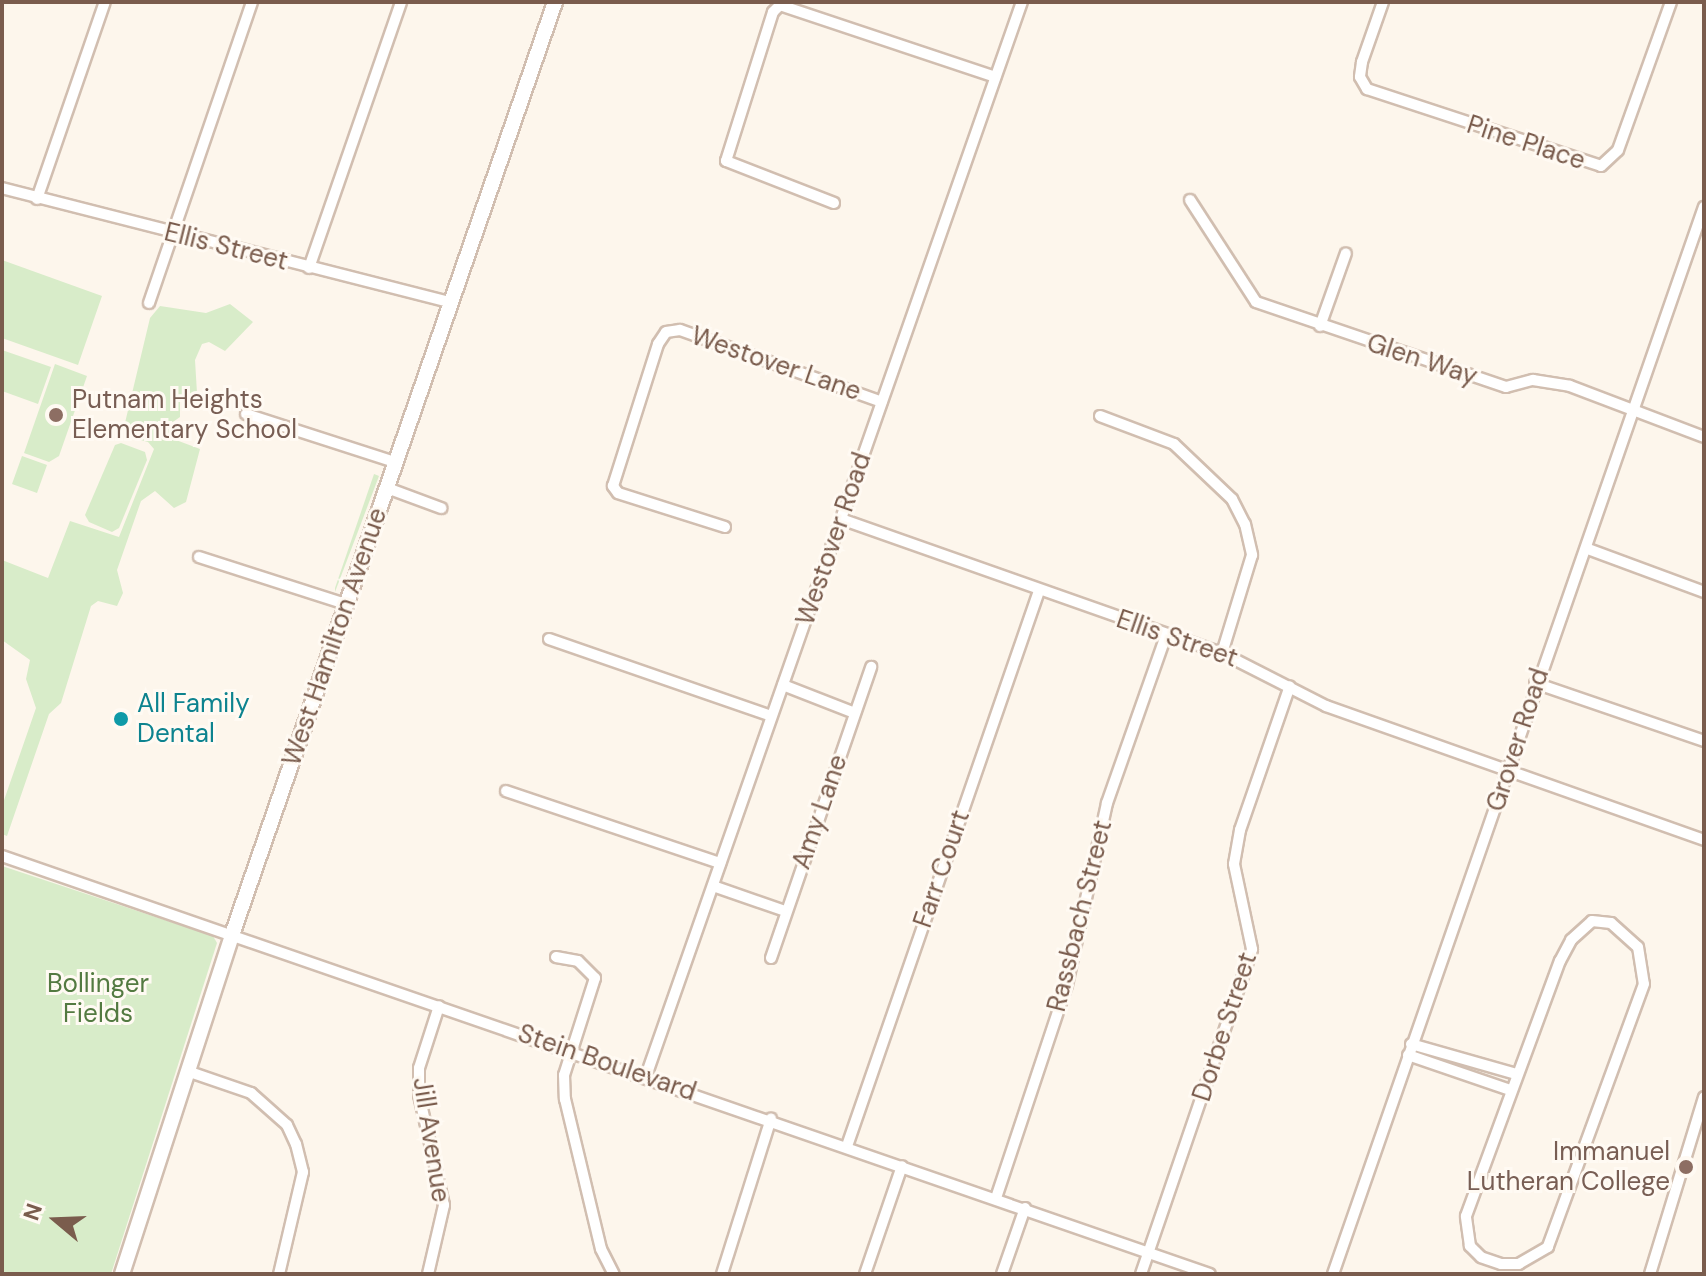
<!DOCTYPE html>
<style>
body{margin:0}
#map{position:relative;width:1706px;height:1276px;overflow:hidden;background:#fdf6ec;font-family:"DM Sans",sans-serif}
div>[style]{position:absolute}
[style*='--x']{left:calc(var(--x)*1px);top:calc(var(--y)*1px);width:calc(var(--w)*1px);rotate:calc(var(--a)*1deg)}
.green>*{inset:0;background:#d8ecc9}
.roads{filter:drop-shadow(2px 0 #d1beb0) drop-shadow(-2px 0 #d1beb0) drop-shadow(0 2px #d1beb0) drop-shadow(0 -2px #d1beb0)}
.street>*{height:10px;margin:-5px;padding:0 5px;transform-origin:5px;border-radius:5px;background:#fff}
.secondary>*{height:14px;margin:-7px;padding:0 7px;transform-origin:7px;border-radius:7px;background:#fff}
.dots>*{width:22px;height:22px;translate:-50% -50%;box-sizing:border-box;border:4px solid #fffaf3;border-radius:50%}
span{translate:-50% -50%;white-space:nowrap;text-align:center;line-height:1.15;-webkit-text-stroke:6px #fffaf3;paint-order:stroke}
.street-label{font-size:26px;color:#7a5c4d}
.education-label{font-size:26px;color:#785e54}
.left{translate:0 -50%;text-align:left}
.right{translate:-100% -50%;text-align:right}
.culture-label{font-size:26px;color:#0d838f}
.park-label{font-size:26px;color:#537a41}
.frame{position:absolute;inset:0;border:4px solid #7a5c4d;pointer-events:none}
.north{position:absolute;left:16px;top:1180px;width:80px;height:80px;-webkit-text-stroke:6px #fffaf3;paint-order:stroke;rotate:289deg;font-size:22px;font-weight:700;line-height:32px;text-align:center;color:#7a5c4d}
.north::after{content:'';display:block;margin:auto;width:28px;height:36px;background:#7a5c4d;clip-path:polygon(50% 0,100% 100%,50% 72%,0 100%)}
</style>
<div id="map">
<div class="green">
<i style="clip-path:polygon(2px 260px,102px 296px,78px 365px,2px 338px)"></i>
<i style="clip-path:polygon(230px 304px,253px 322px,225px 351px,209px 342px,202px 344px,195px 360px,197px 393px,180px 402px,180px 417px,170px 424px,168px 437px,200px 449px,186px 502px,174px 508px,155px 491px,141px 501px,117px 570px,123px 593px,117px 606px,98px 601px,91px 606px,61px 703px,49px 714px,7px 836px,2px 834px,2px 806px,36px 708px,26px 679px,30px 660px,2px 640px,2px 560px,48px 578px,70px 521px,119px 537px,154px 449px,148px 442px,130px 437px,124px 427px,150px 318px,160px 306px,206px 313px)"></i>
<i style="clip-path:polygon(2px 350px,51px 367px,38px 404px,2px 391px)"></i>
<i style="clip-path:polygon(55px 364px,87px 376px,59px 456px,49px 462px,24px 453px)"></i>
<i style="clip-path:polygon(121px 443px,145px 452px,147px 460px,119px 528px,112px 532px,89px 522px,85px 515px,115px 445px)"></i>
<i style="clip-path:polygon(22px 456px,47px 465px,37px 493px,12px 484px)"></i>
<i style="clip-path:polygon(374px 474px,379px 476px,335px 592px,335px 588px)"></i>
<i style="clip-path:polygon(2px 866px,213px 936px,217px 943px,111px 1274px,2px 1274px)"></i>
</div>
<div class="roads">
<div class="street">
<i style="--x:1383;--y:2;--w:64;--a:109.3"></i>
<i style="--x:1362;--y:62;--w:15;--a:98"></i>
<i style="--x:1360;--y:77;--w:14;--a:60"></i>
<i style="--x:1367;--y:89;--w:246;--a:18.2"></i>
<i style="--x:1601;--y:166;--w:23;--a:-43"></i>
<i style="--x:1618;--y:150;--w:157;--a:-70.3"></i>
<i style="--x:2;--y:188;--w:462;--a:14.3"></i>
<i style="--x:37;--y:199;--w:208;--a:-71"></i>
<i style="--x:1190;--y:200;--w:121;--a:57.1"></i>
<i style="--x:1256;--y:302;--w:264;--a:18.8"></i>
<i style="--x:1506;--y:387;--w:28;--a:-15"></i>
<i style="--x:1533;--y:380;--w:37;--a:9"></i>
<i style="--x:1570;--y:386;--w:143;--a:20.8"></i>
<i style="--x:834;--y:203;--w:116;--a:-158.7"></i>
<i style="--x:726;--y:161;--w:156;--a:-72.5"></i>
<i style="--x:773;--y:12;--w:10;--a:-45"></i>
<i style="--x:780;--y:5;--w:227;--a:18.5"></i>
<i style="--x:309;--y:268;--w:281;--a:-70.9"></i>
<i style="--x:149;--y:303;--w:318;--a:-71.1"></i>
<i style="--x:1320;--y:326;--w:77;--a:-70.4"></i>
<i style="--x:246;--y:414;--w:157;--a:17.9"></i>
<i style="--x:1100;--y:416;--w:79;--a:20.7"></i>
<i style="--x:1174;--y:444;--w:80;--a:43.5"></i>
<i style="--x:1232;--y:499;--w:28;--a:63"></i>
<i style="--x:1245;--y:524;--w:32;--a:77"></i>
<i style="--x:1252;--y:555;--w:102;--a:107"></i>
<i style="--x:387;--y:488;--w:58;--a:20.3"></i>
<i style="--x:841;--y:519;--w:404;--a:19.4"></i>
<i style="--x:1222;--y:653;--w:117;--a:27"></i>
<i style="--x:1326;--y:706;--w:401;--a:19.5"></i>
<i style="--x:725;--y:527;--w:112;--a:-162.4"></i>
<i style="--x:618;--y:493;--w:9;--a:-126"></i>
<i style="--x:613;--y:486;--w:149;--a:-72.4"></i>
<i style="--x:658;--y:344;--w:14;--a:-56"></i>
<i style="--x:666;--y:332;--w:14;--a:-8"></i>
<i style="--x:680;--y:330;--w:214;--a:19.6"></i>
<i style="--x:1588;--y:549;--w:124;--a:20.3"></i>
<i style="--x:199;--y:557;--w:153;--a:17.8"></i>
<i style="--x:549;--y:639;--w:235;--a:19.1"></i>
<i style="--x:1535;--y:683;--w:179;--a:18.9"></i>
<i style="--x:783;--y:685;--w:77;--a:21.3"></i>
<i style="--x:506;--y:791;--w:226;--a:18.6"></i>
<i style="--x:2;--y:856;--w:1278;--a:19.09"></i>
<i style="--x:713;--y:886;--w:76;--a:19.1"></i>
<i style="--x:1592;--y:921;--w:19;--a:6"></i>
<i style="--x:1611;--y:923;--w:36;--a:42"></i>
<i style="--x:1638;--y:947;--w:37;--a:81"></i>
<i style="--x:1644;--y:984;--w:280;--a:110.1"></i>
<i style="--x:1548;--y:1247;--w:34;--a:150"></i>
<i style="--x:1519;--y:1264;--w:18;--a:180"></i>
<i style="--x:1501;--y:1264;--w:21;--a:-161"></i>
<i style="--x:1481;--y:1257;--w:16;--a:-135"></i>
<i style="--x:1470;--y:1246;--w:30;--a:-98"></i>
<i style="--x:1466;--y:1216;--w:272;--a:-69.8"></i>
<i style="--x:1560;--y:961;--w:24;--a:-62"></i>
<i style="--x:1571;--y:940;--w:28;--a:-42"></i>
<i style="--x:556;--y:957;--w:22;--a:10"></i>
<i style="--x:578;--y:961;--w:24;--a:45"></i>
<i style="--x:595;--y:978;--w:102;--a:107.7"></i>
<i style="--x:564;--y:1075;--w:24;--a:88"></i>
<i style="--x:565;--y:1099;--w:154;--a:76.5"></i>
<i style="--x:601;--y:1249;--w:28;--a:63"></i>
<i style="--x:771;--y:958;--w:308;--a:-71"></i>
<i style="--x:1411;--y:1044;--w:109;--a:15.9"></i>
<i style="--x:1408;--y:1055;--w:108;--a:18.9"></i>
<i style="--x:187;--y:1071;--w:68;--a:19"></i>
<i style="--x:251;--y:1093;--w:48;--a:41.6"></i>
<i style="--x:287;--y:1125;--w:21;--a:65"></i>
<i style="--x:296;--y:1144;--w:29;--a:76"></i>
<i style="--x:303;--y:1172;--w:105;--a:103.2"></i>
<i style="--x:646;--y:1076;--w:1138;--a:-70.71"></i>
<i style="--x:847;--y:1146;--w:587;--a:-70.92"></i>
<i style="--x:996;--y:1198;--w:225;--a:-71.6"></i>
<i style="--x:1067;--y:985;--w:186;--a:-77.6"></i>
<i style="--x:1107;--y:803;--w:178;--a:-70.6"></i>
<i style="--x:428;--y:1274;--w:71;--a:-76.9"></i>
<i style="--x:444;--y:1205;--w:113;--a:-102.8"></i>
<i style="--x:419;--y:1095;--w:27;--a:-90"></i>
<i style="--x:419;--y:1068;--w:65;--a:-72.1"></i>
<i style="--x:722;--y:1274;--w:163;--a:-72.5"></i>
<i style="--x:865;--y:1274;--w:114;--a:-71.1"></i>
<i style="--x:1002;--y:1274;--w:70;--a:-70.8"></i>
<i style="--x:1141;--y:1274;--w:343;--a:-71.1"></i>
<i style="--x:1252;--y:949;--w:87;--a:-102"></i>
<i style="--x:1234;--y:864;--w:35;--a:-80"></i>
<i style="--x:1240;--y:830;--w:152;--a:-70.9"></i>
<i style="--x:1333;--y:1274;--w:1130;--a:-70.83"></i>
<i style="--x:1650;--y:1274;--w:185;--a:-73"></i>
</div>
<div class="secondary">
<i style="--x:122;--y:1274;--w:360;--a:-72"></i>
<i style="--x:233;--y:932;--w:984;--a:-70.9"></i>
</div>
</div>
<div class="dots">
<i style="left:56px;top:415px;background:#8d6e63"></i>
<i style="left:121px;top:719px;background:#0f9aa8"></i>
<i style="left:1686px;top:1167px;background:#8d6e63"></i>
</div>
<div class="street-label">
<span style="left:1526px;top:143px;rotate:18deg">Pine Place</span>
<span style="left:226px;top:247px;rotate:14deg">Ellis Street</span>
<span style="left:1422px;top:360px;rotate:18deg">Glen Way</span>
<span style="left:776px;top:364px;rotate:19deg">Westover Lane</span>
<span style="left:834px;top:539px;rotate:-71deg">Westover Road</span>
<span style="left:335px;top:637px;rotate:-71deg">West Hamilton Avenue</span>
<span style="left:1177px;top:639px;rotate:19deg">Ellis Street</span>
<span style="left:1518px;top:740px;rotate:-72deg">Grover Road</span>
<span style="left:820px;top:812px;rotate:-71deg">Amy Lane</span>
<span style="left:942px;top:869px;rotate:-71deg">Farr Court</span>
<span style="left:1080px;top:916px;rotate:-76deg">Rassbach Street</span>
<span style="left:1225px;top:1027px;rotate:-72deg">Dorbe Street</span>
<span style="left:607px;top:1063px;rotate:19deg">Stein Boulevard</span>
<span style="left:431px;top:1140px;rotate:81deg">Jill Avenue</span>
</div>
<div class="education-label">
<span class="left" style="left:72px;top:415px">Putnam Heights<br>Elementary School</span>
<span class="right" style="left:1670px;top:1167px">Immanuel<br>Lutheran College</span>
</div>
<div class="culture-label">
<span class="left" style="left:137px;top:719px">All Family<br>Dental</span>
</div>
<div class="park-label">
<span style="left:98px;top:999px">Bollinger<br>Fields</span>
</div>
<div class="frame"></div>
<div class="north">N</div>
</div>
